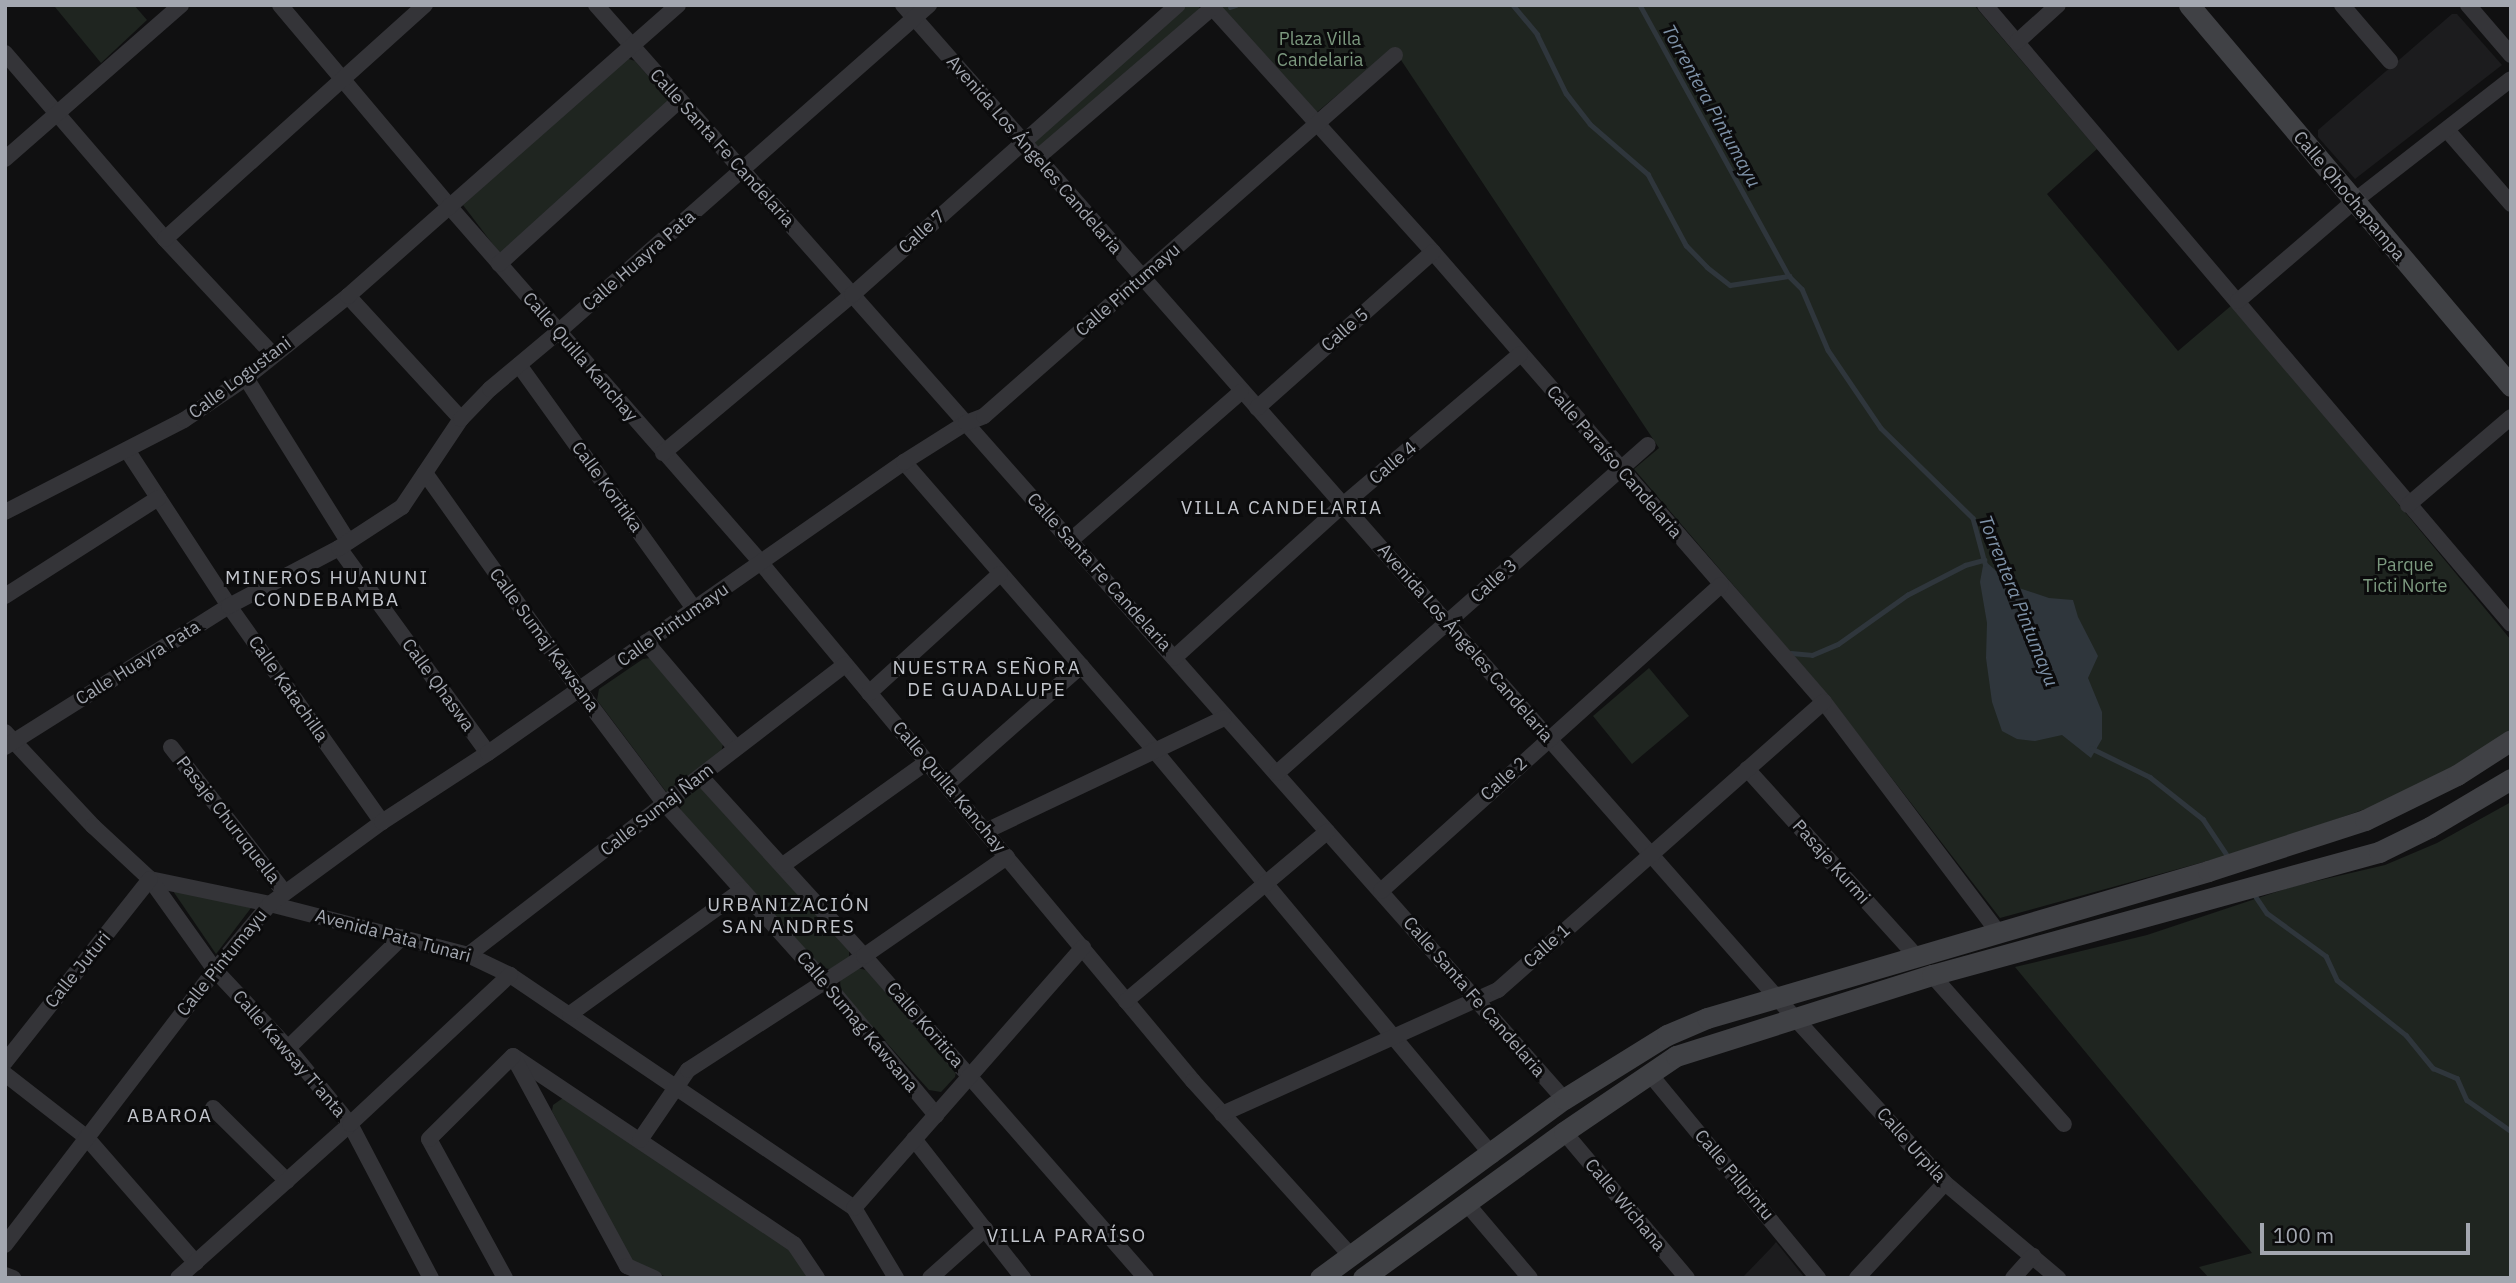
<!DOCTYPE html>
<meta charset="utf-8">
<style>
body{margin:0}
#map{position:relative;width:2516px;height:1283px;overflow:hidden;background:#101011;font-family:"IBM Plex Sans",sans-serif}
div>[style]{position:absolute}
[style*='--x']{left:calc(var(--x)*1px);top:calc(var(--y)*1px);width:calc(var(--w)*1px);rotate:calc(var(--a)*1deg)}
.built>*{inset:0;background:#1c1c1e}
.green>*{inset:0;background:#1f2520}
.water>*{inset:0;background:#2f363c}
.stream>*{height:4.5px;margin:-2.25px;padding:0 2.25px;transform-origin:2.25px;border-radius:2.25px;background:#2f363c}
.street>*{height:16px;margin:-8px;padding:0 8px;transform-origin:8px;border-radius:8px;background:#343438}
.secondary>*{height:21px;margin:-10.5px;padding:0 10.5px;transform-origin:10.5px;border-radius:10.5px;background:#404145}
span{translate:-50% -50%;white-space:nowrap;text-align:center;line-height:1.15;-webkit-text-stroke:6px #0b0b0c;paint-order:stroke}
.park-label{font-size:18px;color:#7c997f}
.street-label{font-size:18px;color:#a3a7b0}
.water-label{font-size:19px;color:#7e92a8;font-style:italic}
.neighbourhood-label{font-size:19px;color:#c3c6cd;letter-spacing:2px}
.frame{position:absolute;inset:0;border:7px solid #a3a7b0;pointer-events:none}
.scale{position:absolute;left:2260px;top:1223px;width:210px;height:32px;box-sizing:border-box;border:4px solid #a3a7b0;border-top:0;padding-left:9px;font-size:21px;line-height:24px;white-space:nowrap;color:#a3a7b0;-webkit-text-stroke:5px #0b0b0c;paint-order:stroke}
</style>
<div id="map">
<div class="built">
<i style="clip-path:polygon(2452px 14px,2457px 14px,2502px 65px,2355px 179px,2318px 137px,2318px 130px)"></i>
<i style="clip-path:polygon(1776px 1242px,1805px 1278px,1742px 1278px,1771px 1248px)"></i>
</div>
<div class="green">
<i style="clip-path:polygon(57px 5px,134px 5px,147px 20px,101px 63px,55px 7px)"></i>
<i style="clip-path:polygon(1187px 5px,1199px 5px,1200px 12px,1038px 150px,1032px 143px)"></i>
<i style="clip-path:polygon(1219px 5px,1974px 5px,2097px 149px,2047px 194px,2178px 351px,2232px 305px,2239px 312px,2511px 640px,2511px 729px,2468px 759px,2385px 802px,2258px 847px,2000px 918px,1829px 697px,1634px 469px,1659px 448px,1393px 48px,1316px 113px)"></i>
<i style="clip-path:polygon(626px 58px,635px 61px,672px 103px,501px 255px,463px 205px)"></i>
<i style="clip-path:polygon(650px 658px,723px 744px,721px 753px,667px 793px,597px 700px,599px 689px,643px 659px)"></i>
<i style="clip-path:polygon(1649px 668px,1689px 716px,1632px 764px,1593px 716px)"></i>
<i style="clip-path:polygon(697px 788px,701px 788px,849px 950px,849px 958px,830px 969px,822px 968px,681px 812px,679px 802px)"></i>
<i style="clip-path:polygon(2511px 802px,2511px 1278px,2209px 1278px,2199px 1267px,2252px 1253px,2015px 967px,2147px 935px,2291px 887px,2385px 865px,2437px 843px)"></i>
<i style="clip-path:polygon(173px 891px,254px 904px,216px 954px)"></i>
<i style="clip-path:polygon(857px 968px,866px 970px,956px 1072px,955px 1077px,941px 1092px,929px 1090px,841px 992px,840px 980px)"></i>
<i style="clip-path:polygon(563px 1098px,789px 1247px,812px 1278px,669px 1278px,631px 1262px,552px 1111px,553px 1105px)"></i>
</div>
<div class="water">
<i style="clip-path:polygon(1984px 560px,2013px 586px,2049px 598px,2073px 600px,2078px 617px,2098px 656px,2088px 678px,2102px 712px,2102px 739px,2091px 758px,2062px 735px,2035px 741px,2017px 739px,2002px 731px,1992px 702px,1986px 658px,1987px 623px,1980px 582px)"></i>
</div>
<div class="stream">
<i style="--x:1513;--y:5;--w:38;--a:50"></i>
<i style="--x:1537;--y:34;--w:66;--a:63.8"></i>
<i style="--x:1566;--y:93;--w:39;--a:52"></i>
<i style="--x:1590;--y:124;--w:77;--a:40.8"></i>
<i style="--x:1648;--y:174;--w:81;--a:61.8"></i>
<i style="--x:1686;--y:245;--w:30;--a:46"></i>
<i style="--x:1707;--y:267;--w:29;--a:38"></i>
<i style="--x:1730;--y:285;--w:60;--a:-8.7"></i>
<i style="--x:1640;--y:5;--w:309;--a:61.2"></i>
<i style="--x:1789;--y:276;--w:18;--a:45"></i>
<i style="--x:1802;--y:289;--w:66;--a:66.9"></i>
<i style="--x:1828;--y:350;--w:94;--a:55.8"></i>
<i style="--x:1881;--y:428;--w:129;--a:44.4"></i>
<i style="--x:1973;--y:518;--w:47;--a:75.1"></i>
<i style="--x:1230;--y:7;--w:6;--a:-18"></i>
<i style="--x:1791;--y:653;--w:21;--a:5"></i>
<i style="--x:1812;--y:655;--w:28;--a:-23"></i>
<i style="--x:1838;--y:644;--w:85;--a:-35.4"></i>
<i style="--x:1907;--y:595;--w:65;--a:-27.3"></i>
<i style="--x:1965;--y:565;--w:20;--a:-15"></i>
<i style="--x:2091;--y:748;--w:66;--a:26.2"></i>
<i style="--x:2150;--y:777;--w:68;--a:38.4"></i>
<i style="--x:2203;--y:819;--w:47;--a:56.3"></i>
<i style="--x:2254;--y:894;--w:23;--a:56"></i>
<i style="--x:2267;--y:913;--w:73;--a:36.1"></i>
<i style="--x:2326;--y:956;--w:26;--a:65"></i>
<i style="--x:2337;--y:980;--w:88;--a:38.6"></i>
<i style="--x:2406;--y:1035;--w:43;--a:50.7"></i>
<i style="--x:2433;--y:1068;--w:26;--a:23"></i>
<i style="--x:2457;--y:1078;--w:24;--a:66"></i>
<i style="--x:2467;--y:1100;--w:54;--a:35.2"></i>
</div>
<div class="street">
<i style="--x:280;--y:5;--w:263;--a:49.9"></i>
<i style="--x:449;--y:206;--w:474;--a:48.8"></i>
<i style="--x:761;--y:563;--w:674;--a:50.17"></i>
<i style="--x:1193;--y:1081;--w:237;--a:47.9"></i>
<i style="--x:596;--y:5;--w:1461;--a:48.5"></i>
<i style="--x:903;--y:5;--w:1348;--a:48.64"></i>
<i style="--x:1794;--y:1017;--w:224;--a:47.7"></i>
<i style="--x:1945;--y:1183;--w:148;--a:40.1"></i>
<i style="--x:1210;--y:5;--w:333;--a:47.9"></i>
<i style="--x:1433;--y:252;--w:596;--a:49.01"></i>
<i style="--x:1824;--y:702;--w:290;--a:52.9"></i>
<i style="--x:1985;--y:5;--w:812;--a:49.64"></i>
<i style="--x:2342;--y:5;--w:74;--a:49.4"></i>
<i style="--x:2468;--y:5;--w:66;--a:49.3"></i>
<i style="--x:2017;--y:42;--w:55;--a:-42.1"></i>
<i style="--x:5;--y:53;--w:245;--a:49.3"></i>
<i style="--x:165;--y:239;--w:158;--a:47"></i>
<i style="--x:2447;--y:130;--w:98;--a:49.1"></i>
<i style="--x:1037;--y:158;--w:232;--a:-40.6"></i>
<i style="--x:5;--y:159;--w:234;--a:-41.2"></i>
<i style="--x:165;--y:239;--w:350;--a:-42"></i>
<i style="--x:499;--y:264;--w:244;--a:-42.2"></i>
<i style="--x:348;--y:296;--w:167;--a:47.4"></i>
<i style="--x:2238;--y:301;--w:152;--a:-40.7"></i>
<i style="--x:2353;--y:202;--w:200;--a:-37.9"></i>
<i style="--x:519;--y:365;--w:302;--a:54.3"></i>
<i style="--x:246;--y:378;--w:192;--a:58"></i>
<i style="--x:1257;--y:408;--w:235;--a:-41.6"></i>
<i style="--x:127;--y:450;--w:186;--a:56.8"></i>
<i style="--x:229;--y:606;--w:265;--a:54.7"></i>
<i style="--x:663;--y:453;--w:246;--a:-39.9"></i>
<i style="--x:852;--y:295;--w:436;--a:-41.7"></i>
<i style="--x:904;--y:462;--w:381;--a:49"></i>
<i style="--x:1154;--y:750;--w:528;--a:50.15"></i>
<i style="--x:425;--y:473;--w:266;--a:54.6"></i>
<i style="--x:579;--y:690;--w:143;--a:53"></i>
<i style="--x:665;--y:804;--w:238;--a:48.1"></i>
<i style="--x:824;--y:981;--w:175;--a:50.1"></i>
<i style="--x:2408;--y:505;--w:135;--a:-40.5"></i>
<i style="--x:5;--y:512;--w:201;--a:-27.2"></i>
<i style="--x:184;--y:420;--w:75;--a:-34.1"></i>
<i style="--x:246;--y:378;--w:131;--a:-38.8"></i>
<i style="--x:348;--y:296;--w:440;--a:-41.4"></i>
<i style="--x:1070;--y:541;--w:227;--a:-41.1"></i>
<i style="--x:339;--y:548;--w:253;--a:54"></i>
<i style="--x:5;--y:596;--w:182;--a:-32.6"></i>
<i style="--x:646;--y:642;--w:139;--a:49.7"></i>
<i style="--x:1174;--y:658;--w:229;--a:-42.2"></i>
<i style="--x:1344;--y:504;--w:231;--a:-40.4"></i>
<i style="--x:869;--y:693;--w:177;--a:-42.3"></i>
<i style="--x:5;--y:732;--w:129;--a:46.9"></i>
<i style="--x:93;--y:826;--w:78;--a:42.9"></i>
<i style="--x:150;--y:879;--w:123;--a:11.8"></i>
<i style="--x:270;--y:904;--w:204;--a:14.4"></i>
<i style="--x:468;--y:955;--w:47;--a:25.5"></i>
<i style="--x:510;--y:975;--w:415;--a:34.1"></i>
<i style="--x:854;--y:1208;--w:82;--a:59"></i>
<i style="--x:5;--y:747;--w:265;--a:-32.2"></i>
<i style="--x:229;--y:606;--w:124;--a:-27.8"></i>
<i style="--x:339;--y:548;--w:75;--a:-33.1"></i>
<i style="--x:402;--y:507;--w:106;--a:-56.2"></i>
<i style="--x:461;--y:419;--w:42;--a:-46"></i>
<i style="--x:490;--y:389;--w:89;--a:-40"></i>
<i style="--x:558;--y:332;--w:495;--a:-41.4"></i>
<i style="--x:171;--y:747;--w:185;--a:52"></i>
<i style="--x:1747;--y:769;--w:251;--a:47.9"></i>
<i style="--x:1277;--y:773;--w:495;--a:-41.5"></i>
<i style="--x:701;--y:777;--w:242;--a:47.7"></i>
<i style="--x:864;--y:956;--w:428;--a:48.8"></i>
<i style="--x:947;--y:784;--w:179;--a:-41.4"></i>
<i style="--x:986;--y:831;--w:263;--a:-25.4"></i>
<i style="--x:783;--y:865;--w:178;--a:-35.6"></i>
<i style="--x:150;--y:879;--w:112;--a:54.5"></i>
<i style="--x:215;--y:970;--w:107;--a:46.9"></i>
<i style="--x:288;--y:1048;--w:98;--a:50.8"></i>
<i style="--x:350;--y:1124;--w:174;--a:62.3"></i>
<i style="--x:1381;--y:891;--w:457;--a:-42"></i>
<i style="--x:468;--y:955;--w:476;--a:-37.6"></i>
<i style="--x:1932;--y:975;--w:199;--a:48.5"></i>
<i style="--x:1126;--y:1001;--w:263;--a:-40.1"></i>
<i style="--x:570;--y:1014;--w:212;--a:-35.8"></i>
<i style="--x:288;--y:1048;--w:159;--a:-44.2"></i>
<i style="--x:513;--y:1056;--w:338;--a:33.8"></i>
<i style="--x:794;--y:1244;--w:41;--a:55.9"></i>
<i style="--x:514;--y:1058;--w:237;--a:61.5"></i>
<i style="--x:627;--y:1266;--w:30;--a:24"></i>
<i style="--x:5;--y:1062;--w:233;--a:-51.6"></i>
<i style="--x:1649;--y:1073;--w:266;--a:50.5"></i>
<i style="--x:5;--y:1074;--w:103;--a:37.9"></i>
<i style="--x:86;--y:1137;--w:167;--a:48.9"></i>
<i style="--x:213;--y:1108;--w:104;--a:44.6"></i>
<i style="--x:1222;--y:1114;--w:303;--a:-24.2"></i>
<i style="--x:1498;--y:990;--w:435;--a:-41.5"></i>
<i style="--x:1564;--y:1132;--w:191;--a:49.9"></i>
<i style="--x:914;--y:1139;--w:177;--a:51.9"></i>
<i style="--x:640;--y:1140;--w:85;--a:-55.6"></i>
<i style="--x:688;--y:1070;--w:210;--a:-32.9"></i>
<i style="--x:864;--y:956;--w:174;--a:-34.7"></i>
<i style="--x:1467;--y:1204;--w:97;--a:49.6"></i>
<i style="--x:854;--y:1208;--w:347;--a:-48.7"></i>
<i style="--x:5;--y:1245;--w:346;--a:-52.6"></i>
<i style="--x:215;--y:970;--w:86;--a:-50.2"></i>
<i style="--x:270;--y:904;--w:139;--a:-36.2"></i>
<i style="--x:382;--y:822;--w:126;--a:-33.1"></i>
<i style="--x:488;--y:753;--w:508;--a:-34.97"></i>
<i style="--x:904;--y:462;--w:73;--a:-32.2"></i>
<i style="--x:966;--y:423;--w:19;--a:-21"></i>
<i style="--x:984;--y:416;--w:547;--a:-41.29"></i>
<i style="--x:5;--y:1275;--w:9;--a:21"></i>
<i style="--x:178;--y:1278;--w:231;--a:-41.8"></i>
<i style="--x:350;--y:1124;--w:219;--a:-43"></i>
<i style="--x:505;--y:1278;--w:158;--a:-118.7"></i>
<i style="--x:429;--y:1139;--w:118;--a:-44.7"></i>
<i style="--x:930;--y:1278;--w:74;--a:-41.7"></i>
<i style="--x:1857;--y:1278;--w:129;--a:-47.2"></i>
<i style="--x:2013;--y:1278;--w:30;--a:-48"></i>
</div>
<div class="secondary">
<i style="--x:2189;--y:5;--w:499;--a:49.8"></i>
<i style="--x:1320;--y:1278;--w:303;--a:-36.3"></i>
<i style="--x:1564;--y:1099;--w:121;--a:-31.9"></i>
<i style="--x:1667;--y:1035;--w:43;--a:-23"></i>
<i style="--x:1707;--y:1018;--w:522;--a:-16.35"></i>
<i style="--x:2208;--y:871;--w:165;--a:-18"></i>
<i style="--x:2365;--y:820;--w:102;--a:-26.1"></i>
<i style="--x:2457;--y:775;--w:64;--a:-32.9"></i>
<i style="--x:1363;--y:1278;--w:248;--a:-36"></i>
<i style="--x:1564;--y:1132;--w:135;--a:-34.2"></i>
<i style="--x:1676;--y:1056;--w:269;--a:-17.6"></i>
<i style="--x:1932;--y:975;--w:464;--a:-15.4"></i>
<i style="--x:2379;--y:852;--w:57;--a:-26.1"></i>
<i style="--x:2430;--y:827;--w:94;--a:-30.7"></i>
</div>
<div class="park-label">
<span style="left:1320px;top:50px">Plaza Villa<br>Candelaria</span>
<span style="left:2405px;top:576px">Parque<br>Ticti Norte</span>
</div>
<div class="street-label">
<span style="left:722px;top:148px;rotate:48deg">Calle Santa Fe Candelaria</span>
<span style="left:1034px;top:155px;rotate:49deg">Avenida Los Ángeles Candelaria</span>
<span style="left:2349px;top:196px;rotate:50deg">Calle Qhochapampa</span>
<span style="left:922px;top:232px;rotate:-42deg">Calle 7</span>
<span style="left:639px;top:261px;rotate:-41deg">Calle Huayra Pata</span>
<span style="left:1128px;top:290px;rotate:-41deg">Calle Pintumayu</span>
<span style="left:1345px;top:330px;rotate:-41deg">Calle 5</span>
<span style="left:580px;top:357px;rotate:49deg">Calle Quilla Kanchay</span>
<span style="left:240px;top:378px;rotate:-37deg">Calle Logustani</span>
<span style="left:1614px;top:462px;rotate:49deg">Calle Paraíso Candelaria</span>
<span style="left:1393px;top:463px;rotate:-40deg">Calle 4</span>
<span style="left:607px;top:487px;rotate:54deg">Calle Koritika</span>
<span style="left:1099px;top:572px;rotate:48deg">Calle Santa Fe Candelaria</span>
<span style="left:1494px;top:581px;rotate:-42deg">Calle 3</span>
<span style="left:673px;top:625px;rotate:-35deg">Calle Pintumayu</span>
<span style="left:544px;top:640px;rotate:54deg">Calle Sumaj Kawsana</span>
<span style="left:1465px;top:643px;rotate:49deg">Avenida Los Ángeles Candelaria</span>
<span style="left:138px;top:663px;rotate:-32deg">Calle Huayra Pata</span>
<span style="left:438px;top:685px;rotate:54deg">Calle Qhaswa</span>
<span style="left:288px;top:689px;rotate:55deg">Calle Katachilla</span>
<span style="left:1504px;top:779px;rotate:-42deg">Calle 2</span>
<span style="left:949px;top:787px;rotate:50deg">Calle Quilla Kanchay</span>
<span style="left:657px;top:810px;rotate:-38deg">Calle Sumaj Ñam</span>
<span style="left:228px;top:820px;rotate:52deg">Pasaje Churuquella</span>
<span style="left:1831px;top:862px;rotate:48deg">Pasaje Kurmi</span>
<span style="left:393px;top:936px;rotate:15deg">Avenida Pata Tunari</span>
<span style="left:1547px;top:946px;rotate:-42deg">Calle 1</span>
<span style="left:222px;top:963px;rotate:-51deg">Calle Pintumayu</span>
<span style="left:78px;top:970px;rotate:-51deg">Calle Juturi</span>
<span style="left:1474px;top:997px;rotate:49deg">Calle Santa Fe Candelaria</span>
<span style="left:857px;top:1022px;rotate:50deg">Calle Sumag Kawsana</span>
<span style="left:925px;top:1025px;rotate:49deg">Calle Koritica</span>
<span style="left:289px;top:1054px;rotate:49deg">Calle Kawsay T'anta</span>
<span style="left:1911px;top:1145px;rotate:48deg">Calle Urpila</span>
<span style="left:1734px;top:1175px;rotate:50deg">Calle Pillpintu</span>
<span style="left:1625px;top:1205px;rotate:50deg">Calle Wichana</span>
</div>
<div class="water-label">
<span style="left:1711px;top:106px;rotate:61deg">Torrentera Pintumayu</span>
<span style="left:2018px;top:601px;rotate:68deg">Torrentera Pintumayu</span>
</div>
<div class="neighbourhood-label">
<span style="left:1282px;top:508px">VILLA CANDELARIA</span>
<span style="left:327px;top:589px">MINEROS HUANUNI<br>CONDEBAMBA</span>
<span style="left:987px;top:679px">NUESTRA SEÑORA<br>DE GUADALUPE</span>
<span style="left:789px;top:916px">URBANIZACIÓN<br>SAN ANDRES</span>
<span style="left:170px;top:1116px">ABAROA</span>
<span style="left:1067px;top:1236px">VILLA PARAÍSO</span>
</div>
<div class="frame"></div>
<div class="scale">100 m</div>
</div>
